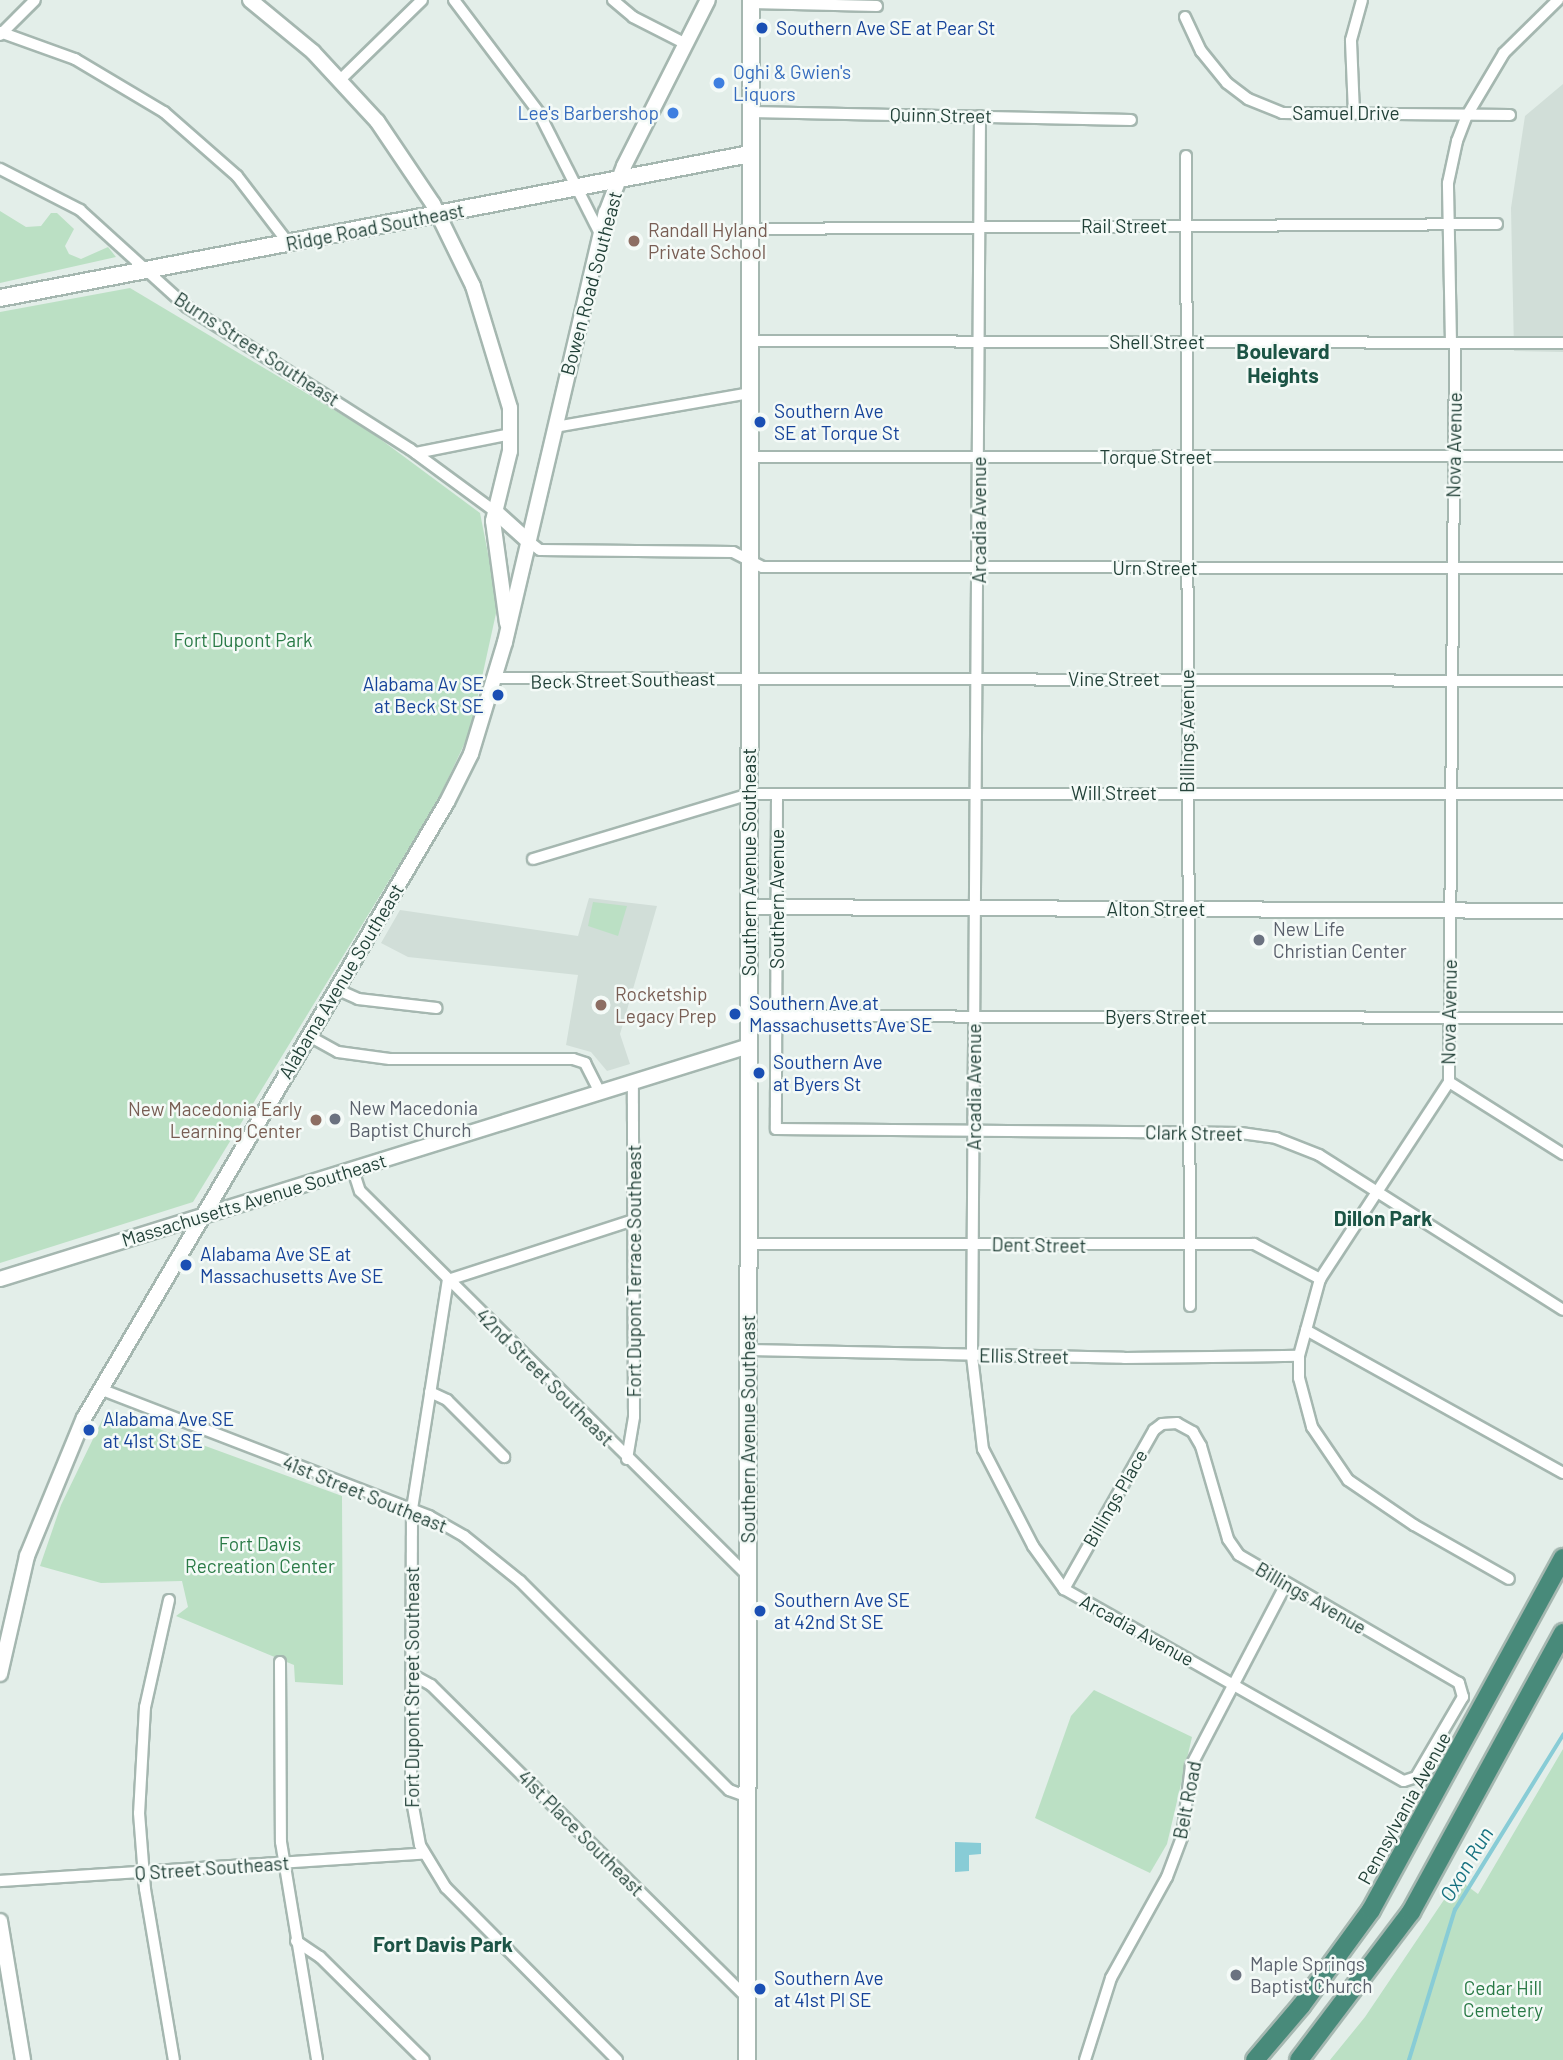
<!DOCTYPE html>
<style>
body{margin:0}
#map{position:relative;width:1563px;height:2060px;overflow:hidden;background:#e3eee9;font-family:Barlow,sans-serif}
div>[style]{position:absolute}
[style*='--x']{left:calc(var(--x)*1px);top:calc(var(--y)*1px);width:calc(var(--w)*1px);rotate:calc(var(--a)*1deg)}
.built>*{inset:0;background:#d1ded8}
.green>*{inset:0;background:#bbe0c4}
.water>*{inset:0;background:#88ccd6}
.stream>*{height:3.5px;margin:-1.75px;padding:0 1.75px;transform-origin:1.75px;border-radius:1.75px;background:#88ccd6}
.roads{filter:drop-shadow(2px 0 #a5b7b0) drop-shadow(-2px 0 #a5b7b0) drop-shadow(0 2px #a5b7b0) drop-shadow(0 -2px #a5b7b0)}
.minor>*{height:10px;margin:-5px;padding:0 5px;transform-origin:5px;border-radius:5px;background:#fff}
.tertiary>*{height:14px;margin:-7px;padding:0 7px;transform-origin:7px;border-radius:7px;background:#fff}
.secondary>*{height:16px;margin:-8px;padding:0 8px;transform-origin:8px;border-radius:8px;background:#fff}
.trunk>*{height:18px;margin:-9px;padding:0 9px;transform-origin:9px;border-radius:9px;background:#488a7a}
.dots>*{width:19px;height:19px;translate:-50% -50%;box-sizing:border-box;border:4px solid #f4faf7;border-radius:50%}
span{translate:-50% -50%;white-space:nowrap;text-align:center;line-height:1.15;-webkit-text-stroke:5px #f4faf7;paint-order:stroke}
.transit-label{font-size:19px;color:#164399}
.left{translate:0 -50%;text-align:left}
.right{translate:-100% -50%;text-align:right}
.shop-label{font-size:19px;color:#366cbe}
.street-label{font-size:19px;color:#224138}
.education-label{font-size:19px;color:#785e54}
.park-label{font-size:19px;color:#297a46}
.worship-label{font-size:19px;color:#5b616d}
.neighbourhood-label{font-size:21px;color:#1c5445;font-weight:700}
.water-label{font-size:21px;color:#177281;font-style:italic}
</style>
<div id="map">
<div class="built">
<i style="clip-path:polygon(1563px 84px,1563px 352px,1514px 351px,1511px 208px,1525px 116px)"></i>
<i style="clip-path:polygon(589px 898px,657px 906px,620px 1034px,630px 1064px,607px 1071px,591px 1052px,566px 1045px,578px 975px,408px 957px,381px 943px,400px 910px,578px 936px)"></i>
</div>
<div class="green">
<i style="clip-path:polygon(0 211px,26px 227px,41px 226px,51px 213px,57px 213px,74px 229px,65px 246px,69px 254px,81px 259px,108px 247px,116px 257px,0 283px)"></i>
<i style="clip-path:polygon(130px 288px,368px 430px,480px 513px,498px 604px,470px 732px,437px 802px,193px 1202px,0 1263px,0 312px)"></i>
<i style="clip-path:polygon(593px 902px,627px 906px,618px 936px,588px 926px)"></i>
<i style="clip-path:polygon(107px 1410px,342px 1496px,343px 1685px,295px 1682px,294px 1665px,176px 1616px,188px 1607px,182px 1581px,101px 1583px,40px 1566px,61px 1505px)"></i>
<i style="clip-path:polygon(1094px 1690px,1192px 1737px,1167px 1844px,1150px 1873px,1035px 1818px,1071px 1716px)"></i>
<i style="clip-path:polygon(1563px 1749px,1563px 2060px,1330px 2060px,1365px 2017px,1458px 1879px,1478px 1894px)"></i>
</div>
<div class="water">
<i style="clip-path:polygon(955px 1842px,981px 1843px,981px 1854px,969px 1855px,969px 1871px,955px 1872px)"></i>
</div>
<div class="stream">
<i style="--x:1409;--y:2060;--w:157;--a:-73"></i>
<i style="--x:1455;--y:1910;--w:206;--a:-58.3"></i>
</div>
<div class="roads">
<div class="minor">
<i style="--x:454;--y:0;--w:141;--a:53"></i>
<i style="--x:539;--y:113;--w:136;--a:63.2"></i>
<i style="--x:613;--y:0;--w:26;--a:40"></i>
<i style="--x:633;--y:17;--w:59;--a:27"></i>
<i style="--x:751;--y:3;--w:126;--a:1.4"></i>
<i style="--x:1185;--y:17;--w:38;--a:65"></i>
<i style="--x:1201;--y:51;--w:41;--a:50.9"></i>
<i style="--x:1227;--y:83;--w:26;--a:37"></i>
<i style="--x:1248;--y:99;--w:37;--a:22"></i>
<i style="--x:1282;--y:113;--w:228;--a:0.5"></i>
<i style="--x:0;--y:32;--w:80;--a:19.8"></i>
<i style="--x:75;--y:59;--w:104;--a:30.8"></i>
<i style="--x:164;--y:112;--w:97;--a:41.2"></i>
<i style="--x:237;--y:176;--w:86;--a:52.6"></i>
<i style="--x:0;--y:35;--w:49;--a:-45"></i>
<i style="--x:341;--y:79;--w:113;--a:-44.3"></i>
<i style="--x:751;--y:112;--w:380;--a:1.2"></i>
<i style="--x:1354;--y:113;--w:73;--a:-92.4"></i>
<i style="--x:1351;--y:40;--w:41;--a:-74.6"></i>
<i style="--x:980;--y:116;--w:1240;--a:90.37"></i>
<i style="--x:972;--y:1356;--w:94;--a:83.3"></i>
<i style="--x:983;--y:1449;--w:109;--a:62.7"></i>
<i style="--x:1033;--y:1546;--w:53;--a:54.2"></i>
<i style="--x:1064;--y:1589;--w:390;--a:29.5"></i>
<i style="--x:1404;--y:1781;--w:13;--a:-18"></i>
<i style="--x:1416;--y:1777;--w:93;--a:-59.6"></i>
<i style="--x:1463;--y:1697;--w:15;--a:-106"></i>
<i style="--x:1459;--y:1683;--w:255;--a:-149.8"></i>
<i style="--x:1239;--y:1555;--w:19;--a:-125"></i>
<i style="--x:1228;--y:1539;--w:97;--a:-106.2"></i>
<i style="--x:1201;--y:1446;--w:16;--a:-120"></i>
<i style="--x:1193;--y:1432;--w:18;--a:-151"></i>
<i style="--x:1177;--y:1423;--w:15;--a:176"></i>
<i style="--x:1162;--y:1424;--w:10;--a:143"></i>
<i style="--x:1154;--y:1430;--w:183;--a:119.5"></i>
<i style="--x:1186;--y:156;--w:1150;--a:89.8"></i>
<i style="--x:0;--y:169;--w:90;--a:27.1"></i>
<i style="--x:80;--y:210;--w:144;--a:42.2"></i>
<i style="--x:187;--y:307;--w:264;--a:32.5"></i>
<i style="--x:410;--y:449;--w:108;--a:36.3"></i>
<i style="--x:750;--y:229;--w:747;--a:-0.38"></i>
<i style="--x:750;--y:341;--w:813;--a:0.14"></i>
<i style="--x:1451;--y:343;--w:160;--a:-91.1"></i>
<i style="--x:1448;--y:183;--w:43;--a:-77.9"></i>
<i style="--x:1457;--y:141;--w:26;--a:-69"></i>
<i style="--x:1466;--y:117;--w:74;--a:-59.3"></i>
<i style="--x:1504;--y:53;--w:76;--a:-44.5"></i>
<i style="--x:1455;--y:343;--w:739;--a:90.47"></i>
<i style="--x:1449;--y:1082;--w:235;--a:123.2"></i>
<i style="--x:1320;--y:1279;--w:80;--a:105.3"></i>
<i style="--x:1299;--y:1356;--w:22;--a:90"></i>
<i style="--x:1299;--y:1378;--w:51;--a:75.1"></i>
<i style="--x:1312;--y:1427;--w:64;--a:55.8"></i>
<i style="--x:1348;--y:1480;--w:80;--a:34.3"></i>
<i style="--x:1414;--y:1525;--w:109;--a:29.6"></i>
<i style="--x:555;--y:427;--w:198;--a:-9.9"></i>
<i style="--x:416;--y:453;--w:97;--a:-11.3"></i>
<i style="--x:750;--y:457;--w:813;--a:-0.07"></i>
<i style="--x:527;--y:540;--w:16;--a:38"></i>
<i style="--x:540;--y:550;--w:193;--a:0.6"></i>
<i style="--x:733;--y:552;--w:33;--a:27"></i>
<i style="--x:762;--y:567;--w:801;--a:0.07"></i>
<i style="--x:496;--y:678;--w:1067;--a:0.16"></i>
<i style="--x:777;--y:794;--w:335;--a:90.2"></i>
<i style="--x:776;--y:1129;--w:465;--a:0.5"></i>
<i style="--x:1241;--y:1133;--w:35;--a:8"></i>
<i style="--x:1276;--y:1138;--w:46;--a:21.6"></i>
<i style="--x:1319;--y:1155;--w:289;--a:32.4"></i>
<i style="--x:533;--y:859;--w:226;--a:-16.7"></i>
<i style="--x:749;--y:794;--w:814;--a:0"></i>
<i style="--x:336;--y:989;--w:24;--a:24"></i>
<i style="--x:358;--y:999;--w:79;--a:6.6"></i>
<i style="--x:749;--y:1016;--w:814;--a:0.14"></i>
<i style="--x:309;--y:1036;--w:33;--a:29"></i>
<i style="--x:338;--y:1052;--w:52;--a:7.7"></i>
<i style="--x:390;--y:1059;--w:183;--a:0"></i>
<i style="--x:573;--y:1059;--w:13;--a:18"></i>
<i style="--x:585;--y:1063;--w:33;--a:63"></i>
<i style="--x:1449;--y:1082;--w:135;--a:32.3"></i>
<i style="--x:353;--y:1170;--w:22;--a:72"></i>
<i style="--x:360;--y:1191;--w:547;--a:44.78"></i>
<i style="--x:749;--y:1244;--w:505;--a:0"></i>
<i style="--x:1254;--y:1244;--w:75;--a:27.9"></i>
<i style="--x:1306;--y:1330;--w:294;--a:29.1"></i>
<i style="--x:749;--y:1350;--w:375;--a:1.2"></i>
<i style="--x:1124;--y:1358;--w:175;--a:-0.7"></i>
<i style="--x:100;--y:1389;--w:353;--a:21.1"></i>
<i style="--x:429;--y:1516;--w:40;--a:29.7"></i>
<i style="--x:464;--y:1536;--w:72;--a:38.8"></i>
<i style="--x:520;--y:1581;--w:296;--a:45"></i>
<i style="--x:729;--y:1790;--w:20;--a:20"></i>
<i style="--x:430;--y:1392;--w:19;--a:25"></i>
<i style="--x:447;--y:1400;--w:81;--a:45"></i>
<i style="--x:627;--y:1459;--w:43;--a:-80.5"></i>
<i style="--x:634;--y:1417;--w:335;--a:-90.2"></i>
<i style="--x:169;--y:1600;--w:110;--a:102.6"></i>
<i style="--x:145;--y:1707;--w:106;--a:93.2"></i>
<i style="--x:139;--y:1813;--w:76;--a:85.5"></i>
<i style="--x:145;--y:1889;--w:173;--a:80.4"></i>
<i style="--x:280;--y:1662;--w:180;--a:89.7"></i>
<i style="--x:281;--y:1842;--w:221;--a:80.6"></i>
<i style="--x:411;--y:1674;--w:23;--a:29"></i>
<i style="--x:431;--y:1685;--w:445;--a:44.7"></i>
<i style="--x:0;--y:1881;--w:424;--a:-3.7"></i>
<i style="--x:296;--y:1941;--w:29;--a:34"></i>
<i style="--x:320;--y:1957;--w:146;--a:44.7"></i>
<i style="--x:617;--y:2060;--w:243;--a:-134.8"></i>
<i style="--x:446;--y:1888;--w:50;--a:-121.2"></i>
<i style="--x:420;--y:1845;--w:51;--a:-100.2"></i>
<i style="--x:411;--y:1795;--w:286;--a:-89.8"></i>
<i style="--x:412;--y:1509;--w:232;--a:-81.1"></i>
<i style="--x:448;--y:1280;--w:195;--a:-17.9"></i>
<i style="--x:1085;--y:2060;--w:86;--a:-72.4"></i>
<i style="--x:1111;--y:1978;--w:115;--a:-61"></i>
<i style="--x:1167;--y:1877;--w:43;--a:-69.4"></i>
<i style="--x:1182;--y:1837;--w:72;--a:-82.8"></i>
<i style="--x:1191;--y:1766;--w:205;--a:-62.4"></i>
</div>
<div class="tertiary">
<i style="--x:250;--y:0;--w:82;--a:39.5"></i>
<i style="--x:313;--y:52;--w:94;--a:47.2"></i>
<i style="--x:377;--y:121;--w:100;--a:56"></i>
<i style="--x:433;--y:204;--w:91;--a:64"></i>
<i style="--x:473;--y:286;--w:127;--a:73.1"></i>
<i style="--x:510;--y:408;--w:43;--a:90"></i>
<i style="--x:510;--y:451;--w:72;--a:103.7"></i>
<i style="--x:493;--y:521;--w:103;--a:82.2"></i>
<i style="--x:497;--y:513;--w:40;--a:42"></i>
<i style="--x:748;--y:907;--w:815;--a:0.28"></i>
<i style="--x:0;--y:1279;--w:784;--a:-17.28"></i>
<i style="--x:0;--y:1674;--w:121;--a:-77.1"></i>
<i style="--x:27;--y:1556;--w:149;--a:-67.6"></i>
<i style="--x:84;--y:1418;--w:715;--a:-59.49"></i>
<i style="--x:447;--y:802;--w:54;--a:-63.4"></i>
<i style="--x:471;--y:754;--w:117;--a:-73.1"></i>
<i style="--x:505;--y:642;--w:441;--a:-76.8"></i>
<i style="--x:606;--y:213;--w:50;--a:-69"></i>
<i style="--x:624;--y:166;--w:186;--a:-63.2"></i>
<i style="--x:0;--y:1921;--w:141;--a:80.6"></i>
</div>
<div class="secondary">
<i style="--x:0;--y:298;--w:764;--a:-10.87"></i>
<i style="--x:747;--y:2060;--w:2060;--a:-89.89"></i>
</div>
<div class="trunk">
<i style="--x:1255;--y:2060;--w:71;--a:-49.6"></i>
<i style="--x:1301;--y:2006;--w:119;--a:-53.9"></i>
<i style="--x:1371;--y:1910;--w:401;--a:-61.4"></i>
<i style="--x:1299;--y:2060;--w:186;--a:-52.9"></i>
<i style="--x:1411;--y:1912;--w:318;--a:-61.4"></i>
</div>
</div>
<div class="dots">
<i style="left:762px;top:28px;background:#1a4fb4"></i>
<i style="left:719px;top:83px;background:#3f7fe0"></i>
<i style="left:673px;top:113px;background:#3f7fe0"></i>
<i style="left:634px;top:241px;background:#8d6e63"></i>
<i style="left:760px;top:422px;background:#1a4fb4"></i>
<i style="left:498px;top:695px;background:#1a4fb4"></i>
<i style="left:1259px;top:940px;background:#6b7280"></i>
<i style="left:601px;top:1005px;background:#8d6e63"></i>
<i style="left:735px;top:1014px;background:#1a4fb4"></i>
<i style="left:759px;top:1073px;background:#1a4fb4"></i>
<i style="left:335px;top:1119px;background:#6b7280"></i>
<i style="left:316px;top:1120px;background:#8d6e63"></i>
<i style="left:186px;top:1265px;background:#1a4fb4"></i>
<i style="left:89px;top:1430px;background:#1a4fb4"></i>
<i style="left:760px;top:1611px;background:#1a4fb4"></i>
<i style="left:1236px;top:1975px;background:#6b7280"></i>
<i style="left:760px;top:1989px;background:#1a4fb4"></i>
</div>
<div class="transit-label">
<span class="left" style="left:776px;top:28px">Southern Ave SE at Pear St</span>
<span class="left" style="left:774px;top:422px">Southern Ave<br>SE at Torque St</span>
<span class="right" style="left:484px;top:695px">Alabama Av SE<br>at Beck St SE</span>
<span class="left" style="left:749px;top:1014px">Southern Ave at<br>Massachusetts Ave SE</span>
<span class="left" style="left:773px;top:1073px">Southern Ave<br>at Byers St</span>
<span class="left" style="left:200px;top:1265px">Alabama Ave SE at<br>Massachusetts Ave SE</span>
<span class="left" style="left:103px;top:1430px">Alabama Ave SE<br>at 41st St SE</span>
<span class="left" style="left:774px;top:1611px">Southern Ave SE<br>at 42nd St SE</span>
<span class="left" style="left:774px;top:1989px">Southern Ave<br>at 41st Pl SE</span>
</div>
<div class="shop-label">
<span class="left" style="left:733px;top:83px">Oghi &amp; Gwien's<br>Liquors</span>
<span class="right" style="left:659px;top:113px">Lee's Barbershop</span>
</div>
<div class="street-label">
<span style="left:1346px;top:113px">Samuel Drive</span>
<span style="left:941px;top:115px;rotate:1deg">Quinn Street</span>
<span style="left:1124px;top:226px">Rail Street</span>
<span style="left:375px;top:227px;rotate:-11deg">Ridge Road Southeast</span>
<span style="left:591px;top:283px;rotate:-75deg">Bowen Road Southeast</span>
<span style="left:1157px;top:342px">Shell Street</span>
<span style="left:257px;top:349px;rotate:33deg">Burns Street Southeast</span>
<span style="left:1454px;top:445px;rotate:-89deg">Nova Avenue</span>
<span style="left:1156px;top:457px">Torque Street</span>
<span style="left:979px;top:520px;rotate:-90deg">Arcadia Avenue</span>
<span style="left:1155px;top:568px">Urn Street</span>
<span style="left:1114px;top:679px">Vine Street</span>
<span style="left:623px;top:680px;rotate:-1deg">Beck Street Southeast</span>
<span style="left:1187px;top:731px;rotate:-90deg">Billings Avenue</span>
<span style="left:1114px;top:793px">Will Street</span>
<span style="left:749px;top:862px;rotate:-90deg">Southern Avenue Southeast</span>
<span style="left:777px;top:899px;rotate:-90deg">Southern Avenue</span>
<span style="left:1156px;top:909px">Alton Street</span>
<span style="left:341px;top:981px;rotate:-59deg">Alabama Avenue Southeast</span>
<span style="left:1449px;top:1012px;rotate:-89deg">Nova Avenue</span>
<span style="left:1156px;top:1017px">Byers Street</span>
<span style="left:974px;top:1087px;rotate:-90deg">Arcadia Avenue</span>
<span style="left:1194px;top:1133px;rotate:1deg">Clark Street</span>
<span style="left:254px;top:1200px;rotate:-17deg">Massachusetts Avenue Southeast</span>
<span style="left:1039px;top:1245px;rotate:1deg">Dent Street</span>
<span style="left:634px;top:1271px;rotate:-90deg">Fort Dupont Terrace Southeast</span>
<span style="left:1024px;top:1356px;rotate:1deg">Ellis Street</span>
<span style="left:545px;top:1377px;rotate:45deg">42nd Street Southeast</span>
<span style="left:748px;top:1429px;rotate:-90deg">Southern Avenue Southeast</span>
<span style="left:365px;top:1494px;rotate:22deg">41st Street Southeast</span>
<span style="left:1115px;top:1498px;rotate:-60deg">Billings Place</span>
<span style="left:1311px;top:1598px;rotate:30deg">Billings Avenue</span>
<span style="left:1137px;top:1630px;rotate:29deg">Arcadia Avenue</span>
<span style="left:412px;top:1687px;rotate:-90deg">Fort Dupont Street Southeast</span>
<span style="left:1187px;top:1800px;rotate:-79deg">Belt Road</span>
<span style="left:1404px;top:1808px;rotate:-61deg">Pennsylvania Avenue</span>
<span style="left:581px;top:1833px;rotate:45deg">41st Place Southeast</span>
<span style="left:212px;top:1868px;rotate:-4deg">Q Street Southeast</span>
</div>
<div class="education-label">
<span class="left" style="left:648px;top:241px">Randall Hyland<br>Private School</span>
<span class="left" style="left:615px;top:1005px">Rocketship<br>Legacy Prep</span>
<span class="right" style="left:302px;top:1120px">New Macedonia Early<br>Learning Center</span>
</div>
<div class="park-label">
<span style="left:243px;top:640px">Fort Dupont Park</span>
<span style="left:260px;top:1555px">Fort Davis<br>Recreation Center</span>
<span style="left:1503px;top:1999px">Cedar Hill<br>Cemetery</span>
</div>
<div class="worship-label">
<span class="left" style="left:1273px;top:940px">New Life<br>Christian Center</span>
<span class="left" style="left:349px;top:1119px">New Macedonia<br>Baptist Church</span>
<span class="left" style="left:1250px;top:1975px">Maple Springs<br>Baptist Church</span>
</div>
<div class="neighbourhood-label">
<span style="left:1283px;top:363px">Boulevard<br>Heights</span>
<span style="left:1383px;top:1218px">Dillon Park</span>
<span style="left:443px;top:1944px">Fort Davis Park</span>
</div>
<div class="water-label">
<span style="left:1466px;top:1864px;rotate:-59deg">Oxon Run</span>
</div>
</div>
